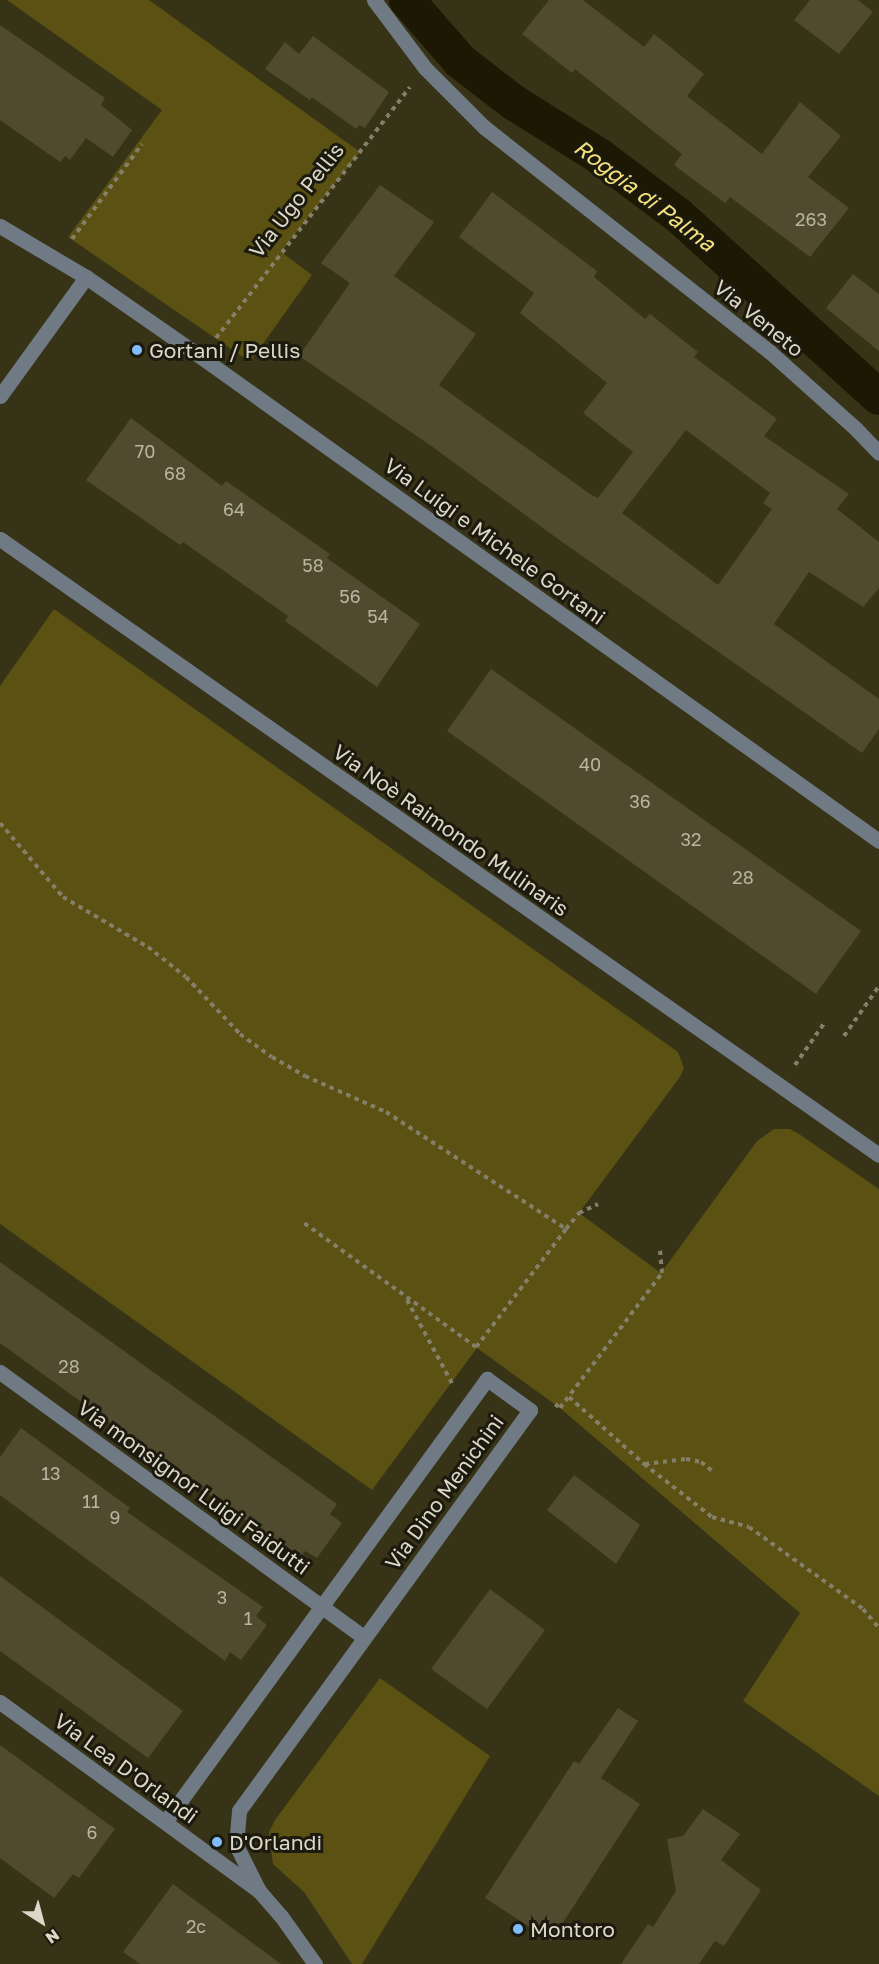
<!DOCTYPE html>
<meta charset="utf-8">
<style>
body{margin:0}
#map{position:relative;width:879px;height:1964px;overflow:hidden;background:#373316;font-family:"Golos Text",sans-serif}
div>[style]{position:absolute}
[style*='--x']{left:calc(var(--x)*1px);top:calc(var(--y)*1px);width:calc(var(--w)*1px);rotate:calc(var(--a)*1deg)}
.green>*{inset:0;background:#5b5112}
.canal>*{height:36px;margin:-18px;padding:0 18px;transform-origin:18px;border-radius:18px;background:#1c1804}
.building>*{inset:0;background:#504b2e}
.path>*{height:4px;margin-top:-2px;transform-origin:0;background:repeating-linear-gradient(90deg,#837f68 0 4.5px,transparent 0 9px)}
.minor>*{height:15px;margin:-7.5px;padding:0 7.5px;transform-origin:7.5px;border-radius:7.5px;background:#6f7a84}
.dots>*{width:16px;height:16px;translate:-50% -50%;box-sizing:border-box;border:3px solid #1c1a0e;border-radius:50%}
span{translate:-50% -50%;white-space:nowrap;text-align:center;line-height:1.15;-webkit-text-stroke:6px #1c1a0e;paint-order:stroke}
.number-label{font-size:18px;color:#b8b5a2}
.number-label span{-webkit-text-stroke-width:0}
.street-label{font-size:21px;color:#dbd8c8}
.poi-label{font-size:21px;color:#dbd8c8}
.left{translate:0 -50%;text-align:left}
.water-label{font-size:22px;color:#f3e27f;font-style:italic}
.north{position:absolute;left:12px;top:1892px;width:60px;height:60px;-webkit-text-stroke:4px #1c1a0e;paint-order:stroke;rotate:144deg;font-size:16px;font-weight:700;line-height:24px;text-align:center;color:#dbd8c8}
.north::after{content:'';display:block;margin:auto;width:21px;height:27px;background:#dbd8c8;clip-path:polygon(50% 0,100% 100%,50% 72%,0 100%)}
</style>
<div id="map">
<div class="green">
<i style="clip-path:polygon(7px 0,149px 0,360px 152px,281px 252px,312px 275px,250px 362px,68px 237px,162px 110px)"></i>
<i style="clip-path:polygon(54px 609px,678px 1052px,684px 1068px,680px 1077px,579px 1213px,661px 1273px,757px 1141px,774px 1129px,790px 1129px,799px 1134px,879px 1189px,879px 1796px,743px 1701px,800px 1613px,560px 1408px,477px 1348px,372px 1490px,0 1224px,0 686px)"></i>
<i style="clip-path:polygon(380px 1678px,490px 1756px,362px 1964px,352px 1964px,304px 1892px,273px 1864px,269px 1832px,275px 1820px)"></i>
</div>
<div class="canal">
<i style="--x:407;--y:0;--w:81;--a:49"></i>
<i style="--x:460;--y:61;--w:67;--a:37.7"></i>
<i style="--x:513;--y:102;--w:102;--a:32.1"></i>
<i style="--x:599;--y:156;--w:99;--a:36.8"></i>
<i style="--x:678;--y:215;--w:271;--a:42.2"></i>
</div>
<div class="building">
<i style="clip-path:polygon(549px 0,583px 0,644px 47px,654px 34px,704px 74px,687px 96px,762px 154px,800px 102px,841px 136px,808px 177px,849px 208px,810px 257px,730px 197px,725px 203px,674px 165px,682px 154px,575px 69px,572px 73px,522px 34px)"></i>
<i style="clip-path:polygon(810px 0,858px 0,873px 12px,839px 54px,794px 20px)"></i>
<i style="clip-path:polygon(0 25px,105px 98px,101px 105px,132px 130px,113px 157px,86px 138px,70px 160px,65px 156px,60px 162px,0 120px)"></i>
<i style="clip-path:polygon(313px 36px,389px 92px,365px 128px,359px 125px,356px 129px,312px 97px,310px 100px,265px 69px,285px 42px,299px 54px)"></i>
<i style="clip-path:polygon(evenodd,380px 185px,434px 222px,394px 276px,476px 334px,439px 385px,590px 494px,598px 498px,633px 452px,583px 413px,607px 383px,520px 313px,534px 293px,459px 237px,492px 192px,597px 271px,594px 277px,645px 319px,650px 314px,698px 352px,694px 357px,777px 419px,764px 436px,849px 494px,837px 509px,879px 542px,879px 588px,863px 607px,809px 572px,774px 624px,879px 699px,879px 729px,862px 753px,558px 539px,430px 445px,299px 356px,350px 283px,321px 263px,380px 185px,686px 430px,770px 493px,763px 503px,772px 509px,718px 585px,622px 513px,686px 430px)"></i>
<i style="clip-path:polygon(853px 274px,879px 294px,879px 351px,826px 308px)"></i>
<i style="clip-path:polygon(131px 418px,222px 486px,226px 481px,330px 554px,327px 558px,420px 624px,377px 687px,285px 621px,288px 616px,183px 542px,180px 545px,86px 480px)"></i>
<i style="clip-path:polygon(491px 669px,861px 931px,816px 994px,447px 731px)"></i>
<i style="clip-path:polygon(0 1262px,337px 1504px,330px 1514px,342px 1523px,317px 1558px,305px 1551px,301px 1557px,222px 1504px,0 1343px)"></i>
<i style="clip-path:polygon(21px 1428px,130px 1508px,127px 1512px,263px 1607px,256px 1616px,267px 1625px,241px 1660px,230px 1652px,225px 1661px,0 1495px,0 1457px)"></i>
<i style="clip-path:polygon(574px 1475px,640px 1525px,616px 1564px,547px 1510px)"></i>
<i style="clip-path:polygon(0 1576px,183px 1711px,148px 1758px,0 1651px)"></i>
<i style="clip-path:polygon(490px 1589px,545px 1630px,487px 1709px,431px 1669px)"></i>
<i style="clip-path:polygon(618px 1708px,638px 1721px,601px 1778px,640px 1804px,551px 1941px,485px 1898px,574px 1761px,579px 1764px)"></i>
<i style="clip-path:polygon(0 1745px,115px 1829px,79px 1878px,73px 1874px,54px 1898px,0 1858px)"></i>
<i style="clip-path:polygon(703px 1809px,740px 1834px,721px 1860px,761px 1890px,724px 1946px,715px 1941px,699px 1964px,621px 1964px,648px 1924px,653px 1927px,676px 1891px,667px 1839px,683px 1836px)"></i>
<i style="clip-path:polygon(173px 1884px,281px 1964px,140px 1964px,123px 1952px)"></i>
</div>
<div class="path">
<i style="--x:72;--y:239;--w:118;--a:-53.6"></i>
<i style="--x:216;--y:338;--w:317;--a:-52.3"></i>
<i style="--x:0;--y:823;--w:97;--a:49.6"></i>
<i style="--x:63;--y:897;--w:99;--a:30.5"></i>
<i style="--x:148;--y:947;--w:48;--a:38.3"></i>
<i style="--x:186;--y:977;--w:79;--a:46.5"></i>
<i style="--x:240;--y:1034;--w:39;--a:36"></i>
<i style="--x:272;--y:1057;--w:38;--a:30"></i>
<i style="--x:305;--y:1076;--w:89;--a:24"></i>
<i style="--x:386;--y:1112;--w:215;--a:33"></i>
<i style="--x:566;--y:1229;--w:148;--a:127.3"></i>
<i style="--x:476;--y:1347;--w:216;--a:-144.2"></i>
<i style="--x:844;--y:1036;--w:61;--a:-55"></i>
<i style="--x:795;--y:1065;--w:52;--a:-55.1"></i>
<i style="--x:566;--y:1229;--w:21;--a:-51"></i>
<i style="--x:579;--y:1213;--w:21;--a:-25"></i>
<i style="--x:407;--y:1300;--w:97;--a:61.6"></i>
<i style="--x:569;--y:1397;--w:101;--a:41.8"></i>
<i style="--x:644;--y:1464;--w:86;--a:37.9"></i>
<i style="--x:712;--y:1517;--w:38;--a:15"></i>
<i style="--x:749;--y:1527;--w:140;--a:35.7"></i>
<i style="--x:863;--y:1609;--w:25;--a:50"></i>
<i style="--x:555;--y:1404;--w:6;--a:39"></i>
<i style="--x:560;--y:1408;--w:169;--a:-52.9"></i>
<i style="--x:662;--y:1273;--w:25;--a:-95"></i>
<i style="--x:645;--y:1464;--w:41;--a:-7"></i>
<i style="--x:686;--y:1459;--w:15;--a:11"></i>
<i style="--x:701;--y:1462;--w:16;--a:38"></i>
</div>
<div class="minor">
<i style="--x:374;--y:0;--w:85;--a:53.1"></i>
<i style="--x:425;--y:68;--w:83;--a:45"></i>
<i style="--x:484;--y:127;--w:364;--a:38.2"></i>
<i style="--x:770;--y:352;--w:115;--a:41.8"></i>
<i style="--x:856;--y:429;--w:33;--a:46"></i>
<i style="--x:0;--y:226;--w:100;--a:30.7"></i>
<i style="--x:86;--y:277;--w:140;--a:34.8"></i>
<i style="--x:201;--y:357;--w:833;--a:35.52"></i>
<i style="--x:0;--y:396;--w:147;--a:-54.1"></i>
<i style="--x:0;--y:539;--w:1073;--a:35.02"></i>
<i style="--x:0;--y:1372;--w:450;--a:36.1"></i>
<i style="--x:0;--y:1702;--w:321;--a:36.1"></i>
<i style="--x:259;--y:1891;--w:33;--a:49"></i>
<i style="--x:281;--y:1916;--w:59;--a:54.7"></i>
<i style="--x:165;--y:1822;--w:548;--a:-53.99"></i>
<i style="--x:487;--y:1379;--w:53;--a:35.8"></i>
<i style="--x:530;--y:1410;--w:495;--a:126"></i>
<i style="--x:239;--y:1811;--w:34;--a:95"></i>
<i style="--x:236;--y:1845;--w:51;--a:63.4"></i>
</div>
<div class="dots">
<i style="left:137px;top:350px;background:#80bdfa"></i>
<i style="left:217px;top:1842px;background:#80bdfa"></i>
<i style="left:518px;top:1929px;background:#80bdfa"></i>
</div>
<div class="number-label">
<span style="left:811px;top:219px">263</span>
<span style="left:145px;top:451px">70</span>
<span style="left:175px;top:473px">68</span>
<span style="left:234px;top:509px">64</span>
<span style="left:313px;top:565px">58</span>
<span style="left:350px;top:596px">56</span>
<span style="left:378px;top:616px">54</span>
<span style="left:590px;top:764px">40</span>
<span style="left:640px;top:801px">36</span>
<span style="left:691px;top:839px">32</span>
<span style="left:743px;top:877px">28</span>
<span style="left:69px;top:1366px">28</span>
<span style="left:51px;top:1473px">13</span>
<span style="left:91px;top:1501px">11</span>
<span style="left:115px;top:1517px">9</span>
<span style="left:222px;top:1597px">3</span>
<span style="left:248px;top:1618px">1</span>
<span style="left:92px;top:1832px">6</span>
<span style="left:196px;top:1926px">2c</span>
</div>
<div class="street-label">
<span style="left:296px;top:200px;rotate:-52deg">Via Ugo Pellis</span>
<span style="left:759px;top:318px;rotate:39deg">Via Veneto</span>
<span style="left:495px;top:541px;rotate:36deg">Via Luigi e Michele Gortani</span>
<span style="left:451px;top:830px;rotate:35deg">Via Noè Raimondo Mulinaris</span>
<span style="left:194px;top:1487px;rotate:36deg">Via monsignor Luigi Faidutti</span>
<span style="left:444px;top:1492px;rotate:-54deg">Via Dino Menichini</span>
<span style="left:126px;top:1768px;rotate:36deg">Via Lea D'Orlandi</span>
</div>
<div class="poi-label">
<span class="left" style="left:149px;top:350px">Gortani / Pellis</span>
<span class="left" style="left:229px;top:1842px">D'Orlandi</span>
<span class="left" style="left:530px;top:1929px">Montoro</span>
</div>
<div class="water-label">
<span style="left:645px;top:195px;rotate:37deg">Roggia di Palma</span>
</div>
<div class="north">N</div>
</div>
